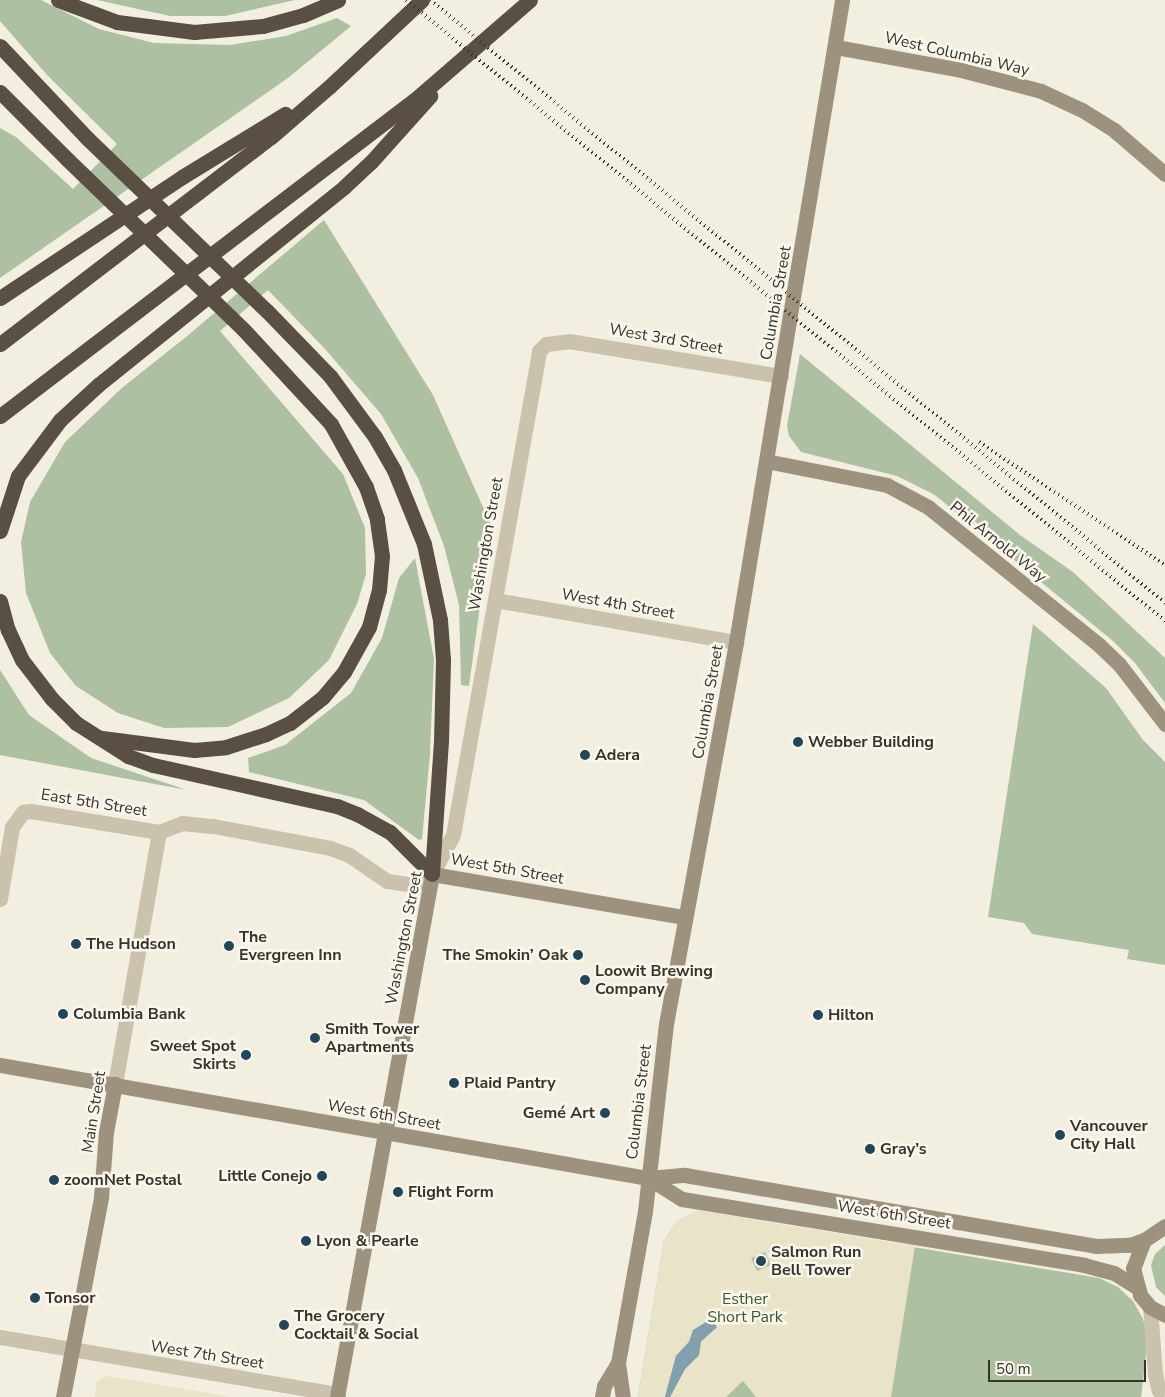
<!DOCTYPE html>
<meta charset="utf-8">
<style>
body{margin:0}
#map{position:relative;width:1165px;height:1397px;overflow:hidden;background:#f2eee0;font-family:"Nunito Sans",sans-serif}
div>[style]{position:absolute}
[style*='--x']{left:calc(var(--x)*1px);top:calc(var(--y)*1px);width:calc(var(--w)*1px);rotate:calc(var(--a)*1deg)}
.green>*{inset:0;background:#adc0a1}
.plaza>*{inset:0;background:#e9e3c8}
.water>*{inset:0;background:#819fad}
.street>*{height:15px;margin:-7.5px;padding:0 7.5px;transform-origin:7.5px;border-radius:7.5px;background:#cac2ac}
.secondary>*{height:15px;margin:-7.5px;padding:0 7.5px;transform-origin:7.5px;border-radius:7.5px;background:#9d927e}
.highway>*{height:15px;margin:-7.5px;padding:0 7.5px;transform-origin:7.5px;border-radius:7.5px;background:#594f42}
.rail>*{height:4px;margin-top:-2px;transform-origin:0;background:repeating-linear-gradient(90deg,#38332b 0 1px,transparent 0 5px)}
.highway-bridge>*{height:15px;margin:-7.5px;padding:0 7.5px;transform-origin:7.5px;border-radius:7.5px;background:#594f42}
.dots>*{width:14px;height:14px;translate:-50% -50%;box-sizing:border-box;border:2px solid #f9f7ed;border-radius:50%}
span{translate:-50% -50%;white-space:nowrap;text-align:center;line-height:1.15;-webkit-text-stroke:5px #f9f7ed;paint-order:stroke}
.street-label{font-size:16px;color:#38332b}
.poi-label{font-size:16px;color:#38332b;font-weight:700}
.left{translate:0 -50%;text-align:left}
.right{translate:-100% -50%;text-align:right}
.park-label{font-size:16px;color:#3d5530}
.scale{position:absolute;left:988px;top:1360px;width:158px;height:22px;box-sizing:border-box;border:2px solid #38332b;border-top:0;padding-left:6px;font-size:15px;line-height:18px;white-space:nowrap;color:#38332b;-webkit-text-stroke:4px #f9f7ed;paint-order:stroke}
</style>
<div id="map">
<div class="green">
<i style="clip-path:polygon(0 0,41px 0,99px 29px,154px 43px,230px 45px,286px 36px,337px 18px,351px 26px,288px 78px,0 278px,0 128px,16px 137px,73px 189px,117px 144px,48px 76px,0 21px)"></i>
<i style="clip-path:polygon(97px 0,295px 0,225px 16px,170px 16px)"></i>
<i style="clip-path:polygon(324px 220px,433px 395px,491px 525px,469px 686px,461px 685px,459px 605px,444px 546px,418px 478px,381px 414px,325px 349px,268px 290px,220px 331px,343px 474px,365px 528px,366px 574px,357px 604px,329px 660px,289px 698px,228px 727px,164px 728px,118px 713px,76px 686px,50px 653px,26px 593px,21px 542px,30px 502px,65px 442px,123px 387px,186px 337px)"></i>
<i style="clip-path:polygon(800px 354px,1020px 535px,1073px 572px,1165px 658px,1165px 703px,1135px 663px,1113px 641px,935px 495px,897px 476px,801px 452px,789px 436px,787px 426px)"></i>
<i style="clip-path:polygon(415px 558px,434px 659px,430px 754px,422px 839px,419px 840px,364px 800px,249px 772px,248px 758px,285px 745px,351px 693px,382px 638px,399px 578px)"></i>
<i style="clip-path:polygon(1033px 624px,1106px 688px,1143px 740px,1165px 762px,1165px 965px,1127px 959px,1129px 950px,1032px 934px,1024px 923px,988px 917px)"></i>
<i style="clip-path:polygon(0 670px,29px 715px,91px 758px,187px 790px,0 755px)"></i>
<i style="clip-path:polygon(698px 1211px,1099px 1278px,1118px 1287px,1133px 1301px,1143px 1319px,1148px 1339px,1141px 1397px,638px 1397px,664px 1241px,677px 1221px)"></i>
<i style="clip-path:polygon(1165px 1245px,1165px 1296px,1156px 1287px,1151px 1265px,1155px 1254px)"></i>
</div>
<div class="plaza">
<i style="clip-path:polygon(evenodd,698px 1211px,915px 1246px,891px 1397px,756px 1397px,743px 1381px,726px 1397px,670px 1397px,685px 1369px,699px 1355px,701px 1342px,717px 1327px,693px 1330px,689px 1342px,676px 1356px,665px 1397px,638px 1397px,664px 1241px,677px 1221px,698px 1211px,765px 1252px,771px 1265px,757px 1271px,751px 1258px,765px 1252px)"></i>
<i style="clip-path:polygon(107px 1376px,231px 1397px,95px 1397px,97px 1381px)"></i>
</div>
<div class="water">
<i style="clip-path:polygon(711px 1319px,717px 1327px,701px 1341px,699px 1355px,685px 1369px,670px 1397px,665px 1397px,676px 1356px,689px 1342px,693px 1330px)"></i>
</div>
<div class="street">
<i style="--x:495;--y:600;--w:245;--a:9.9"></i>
<i style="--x:159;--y:832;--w:25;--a:-21"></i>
<i style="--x:182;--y:823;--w:31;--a:6"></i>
<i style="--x:213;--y:826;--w:119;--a:10.6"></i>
<i style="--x:330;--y:848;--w:20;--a:20"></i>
<i style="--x:349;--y:855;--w:46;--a:34.4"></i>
<i style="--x:387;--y:881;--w:27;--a:8"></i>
<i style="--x:414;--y:885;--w:21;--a:-31"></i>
<i style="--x:432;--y:874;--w:44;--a:-61.7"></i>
<i style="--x:453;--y:835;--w:492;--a:-79.9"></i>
<i style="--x:539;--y:351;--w:10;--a:-45"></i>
<i style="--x:546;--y:344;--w:23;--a:-7"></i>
<i style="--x:569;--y:341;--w:215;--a:9.4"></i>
<i style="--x:0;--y:899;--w:73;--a:-80.5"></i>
<i style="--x:12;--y:827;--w:19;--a:-54"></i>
<i style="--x:23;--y:812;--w:8;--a:-7"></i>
<i style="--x:31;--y:811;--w:130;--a:9.3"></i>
<i style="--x:115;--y:1084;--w:256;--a:-80.1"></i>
<i style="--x:1150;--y:1307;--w:67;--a:85.7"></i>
<i style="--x:1155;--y:1374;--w:17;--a:77"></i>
<i style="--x:0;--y:1337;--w:343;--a:9.6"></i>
</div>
<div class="secondary">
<i style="--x:836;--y:47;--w:127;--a:10.4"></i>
<i style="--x:961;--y:70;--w:83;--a:14.7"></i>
<i style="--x:1041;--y:91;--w:45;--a:24.9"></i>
<i style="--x:1082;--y:110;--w:39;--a:32"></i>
<i style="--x:1115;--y:131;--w:66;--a:40.7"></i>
<i style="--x:766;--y:461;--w:123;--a:11.2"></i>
<i style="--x:887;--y:485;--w:47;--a:28.2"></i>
<i style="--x:928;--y:507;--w:220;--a:38.9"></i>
<i style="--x:1099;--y:645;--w:28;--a:44"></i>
<i style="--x:1119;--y:664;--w:76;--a:52.5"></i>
<i style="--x:0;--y:1065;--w:658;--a:9.89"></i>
<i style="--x:648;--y:1178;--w:37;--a:-5"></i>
<i style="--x:685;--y:1175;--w:417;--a:9.8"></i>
<i style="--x:1096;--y:1246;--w:34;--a:-2"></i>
<i style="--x:1130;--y:1245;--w:15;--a:-20"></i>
<i style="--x:648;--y:1178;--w:40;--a:32"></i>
<i style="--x:682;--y:1199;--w:407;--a:9.3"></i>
<i style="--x:1084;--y:1265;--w:31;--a:15"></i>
<i style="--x:1114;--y:1273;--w:25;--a:32"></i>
<i style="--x:1165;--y:1226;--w:25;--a:146"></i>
<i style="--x:1144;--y:1240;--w:30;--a:111"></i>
<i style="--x:1133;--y:1268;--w:28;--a:75"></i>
<i style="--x:1140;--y:1295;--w:16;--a:50"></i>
<i style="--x:1150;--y:1307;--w:17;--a:28"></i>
<i style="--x:618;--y:1363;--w:34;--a:82"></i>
<i style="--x:63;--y:1397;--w:204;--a:-79.2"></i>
<i style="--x:101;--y:1197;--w:65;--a:-85.6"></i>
<i style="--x:106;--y:1132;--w:49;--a:-79.4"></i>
<i style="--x:337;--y:1397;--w:532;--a:-79.7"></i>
<i style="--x:432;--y:874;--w:256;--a:9.7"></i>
<i style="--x:602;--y:1397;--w:11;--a:-80"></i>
<i style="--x:604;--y:1386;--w:27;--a:-59"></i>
<i style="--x:618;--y:1363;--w:91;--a:-79.9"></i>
<i style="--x:634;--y:1273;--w:63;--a:-79.9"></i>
<i style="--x:645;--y:1211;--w:188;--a:-83.6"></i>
<i style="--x:666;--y:1024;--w:388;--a:-79.6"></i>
<i style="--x:736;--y:642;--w:651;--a:-80.62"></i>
</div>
<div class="highway">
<i style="--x:58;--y:0;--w:63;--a:20.4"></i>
<i style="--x:117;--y:22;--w:78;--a:7.4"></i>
<i style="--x:194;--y:32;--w:69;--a:-5"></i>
<i style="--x:263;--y:26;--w:41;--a:-15.4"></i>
<i style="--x:303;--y:15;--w:38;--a:-23"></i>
<i style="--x:0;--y:46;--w:128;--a:46.6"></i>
<i style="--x:0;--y:92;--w:96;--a:45"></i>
<i style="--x:0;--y:298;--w:219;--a:-33.6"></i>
<i style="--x:182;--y:177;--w:121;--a:-31.5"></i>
<i style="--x:267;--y:311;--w:91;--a:45.9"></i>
<i style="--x:330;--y:376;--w:76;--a:53.6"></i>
<i style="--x:375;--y:437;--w:38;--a:60"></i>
<i style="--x:394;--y:470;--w:80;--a:67.9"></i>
<i style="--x:424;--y:544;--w:78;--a:78.1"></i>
<i style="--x:440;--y:620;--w:40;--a:85.7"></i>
<i style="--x:443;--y:660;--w:81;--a:91.4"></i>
<i style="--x:441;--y:741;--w:133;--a:93.9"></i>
<i style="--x:0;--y:344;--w:341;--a:-37.4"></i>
<i style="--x:271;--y:137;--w:77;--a:-40.8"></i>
<i style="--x:329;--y:87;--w:127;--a:-43.1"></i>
<i style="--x:0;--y:416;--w:526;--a:-37.35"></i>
<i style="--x:418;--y:97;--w:148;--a:-40.9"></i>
<i style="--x:0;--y:531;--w:58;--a:-71.9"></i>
<i style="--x:18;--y:476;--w:70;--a:-53.1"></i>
<i style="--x:60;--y:420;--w:52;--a:-42.6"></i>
<i style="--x:98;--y:385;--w:316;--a:-38.8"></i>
<i style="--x:344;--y:187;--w:37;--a:-43"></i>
<i style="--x:371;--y:162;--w:89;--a:-48.2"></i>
<i style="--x:0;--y:601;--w:30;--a:75"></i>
<i style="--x:8;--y:630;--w:33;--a:65"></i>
<i style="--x:22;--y:660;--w:49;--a:52.4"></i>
<i style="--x:52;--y:699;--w:34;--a:45"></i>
<i style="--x:76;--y:723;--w:62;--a:32.4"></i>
<i style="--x:128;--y:756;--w:27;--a:20"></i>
<i style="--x:153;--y:765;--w:189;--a:12.6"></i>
<i style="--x:337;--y:806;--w:22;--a:22"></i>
<i style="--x:357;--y:814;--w:38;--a:29"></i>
<i style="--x:390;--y:832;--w:59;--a:45"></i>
<i style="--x:102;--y:738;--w:93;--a:7.4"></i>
<i style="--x:194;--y:750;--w:32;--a:-5"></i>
<i style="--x:226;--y:747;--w:42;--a:-18"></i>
<i style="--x:266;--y:734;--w:26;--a:-25"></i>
<i style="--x:290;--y:723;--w:42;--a:-38.2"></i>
<i style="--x:323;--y:697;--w:33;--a:-50"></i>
<i style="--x:344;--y:672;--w:51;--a:-60.9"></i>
<i style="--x:369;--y:627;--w:38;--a:-75"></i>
<i style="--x:379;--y:590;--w:34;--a:-85"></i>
<i style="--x:382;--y:556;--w:37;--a:-98"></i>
<i style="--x:377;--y:519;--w:34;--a:-109"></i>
<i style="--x:366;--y:487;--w:72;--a:-119.1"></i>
<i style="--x:331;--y:424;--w:129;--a:-132.8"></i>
</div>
<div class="rail">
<i style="--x:406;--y:0;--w:981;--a:39.29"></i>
<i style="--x:430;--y:0;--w:951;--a:39.37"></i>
<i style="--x:979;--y:442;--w:223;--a:33.5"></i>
</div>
<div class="highway-bridge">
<i style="--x:88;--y:139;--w:248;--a:43.9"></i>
<i style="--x:68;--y:160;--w:243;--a:44"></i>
</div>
<div class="dots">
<i style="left:798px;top:742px;background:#224558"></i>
<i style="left:585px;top:755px;background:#224558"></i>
<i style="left:76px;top:944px;background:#224558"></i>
<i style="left:229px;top:946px;background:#224558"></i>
<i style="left:578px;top:955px;background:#224558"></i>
<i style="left:585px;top:980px;background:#224558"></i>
<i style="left:63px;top:1014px;background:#224558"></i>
<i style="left:818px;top:1015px;background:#224558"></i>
<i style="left:315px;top:1038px;background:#224558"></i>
<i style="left:246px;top:1055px;background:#224558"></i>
<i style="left:454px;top:1083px;background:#224558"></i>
<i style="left:605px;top:1113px;background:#224558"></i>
<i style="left:1060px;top:1135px;background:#224558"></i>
<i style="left:870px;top:1149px;background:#224558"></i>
<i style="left:322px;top:1176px;background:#224558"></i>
<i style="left:54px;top:1180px;background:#224558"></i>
<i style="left:398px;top:1192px;background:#224558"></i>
<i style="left:306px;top:1241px;background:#224558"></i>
<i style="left:761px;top:1261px;background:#224558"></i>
<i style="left:35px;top:1298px;background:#224558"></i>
<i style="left:284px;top:1325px;background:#224558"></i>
</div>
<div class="street-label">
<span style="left:957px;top:54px;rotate:13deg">West Columbia Way</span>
<span style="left:776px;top:303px;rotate:-80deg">Columbia Street</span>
<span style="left:666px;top:339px;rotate:10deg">West 3rd Street</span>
<span style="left:998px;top:542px;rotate:39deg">Phil Arnold Way</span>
<span style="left:486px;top:544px;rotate:-80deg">Washington Street</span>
<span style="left:618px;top:604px;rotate:10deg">West 4th Street</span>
<span style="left:708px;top:702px;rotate:-80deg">Columbia Street</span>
<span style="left:94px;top:803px;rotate:9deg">East 5th Street</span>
<span style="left:507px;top:869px;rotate:10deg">West 5th Street</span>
<span style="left:404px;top:938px;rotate:-79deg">Washington Street</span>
<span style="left:639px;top:1102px;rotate:-83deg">Columbia Street</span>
<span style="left:94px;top:1112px;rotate:-81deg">Main Street</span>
<span style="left:384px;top:1115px;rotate:10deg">West 6th Street</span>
<span style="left:894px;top:1215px;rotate:9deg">West 6th Street</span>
<span style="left:207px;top:1355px;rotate:9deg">West 7th Street</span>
</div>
<div class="poi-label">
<span class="left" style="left:808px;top:742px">Webber Building</span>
<span class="left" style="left:595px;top:755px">Adera</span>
<span class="left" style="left:239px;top:946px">The<br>Evergreen Inn</span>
<span class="left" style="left:86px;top:944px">The Hudson</span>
<span class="right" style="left:568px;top:955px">The Smokin’ Oak</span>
<span class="left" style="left:595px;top:980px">Loowit Brewing<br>Company</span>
<span class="left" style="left:73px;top:1014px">Columbia Bank</span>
<span class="left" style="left:828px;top:1015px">Hilton</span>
<span class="left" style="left:325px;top:1038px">Smith Tower<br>Apartments</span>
<span class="right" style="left:236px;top:1055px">Sweet Spot<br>Skirts</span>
<span class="left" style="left:464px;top:1083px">Plaid Pantry</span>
<span class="right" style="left:595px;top:1113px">Gemé Art</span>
<span class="left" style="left:1070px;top:1135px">Vancouver<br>City Hall</span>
<span class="left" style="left:880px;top:1149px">Gray’s</span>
<span class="right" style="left:312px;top:1176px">Little Conejo</span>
<span class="left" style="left:64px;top:1180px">zoomNet Postal</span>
<span class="left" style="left:408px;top:1192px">Flight Form</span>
<span class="left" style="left:316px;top:1241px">Lyon &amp; Pearle</span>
<span class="left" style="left:771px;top:1261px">Salmon Run<br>Bell Tower</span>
<span class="left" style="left:45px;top:1298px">Tonsor</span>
<span class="left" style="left:294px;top:1325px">The Grocery<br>Cocktail &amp; Social</span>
</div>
<div class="park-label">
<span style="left:745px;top:1308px">Esther<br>Short Park</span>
</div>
<div class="scale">50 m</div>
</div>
